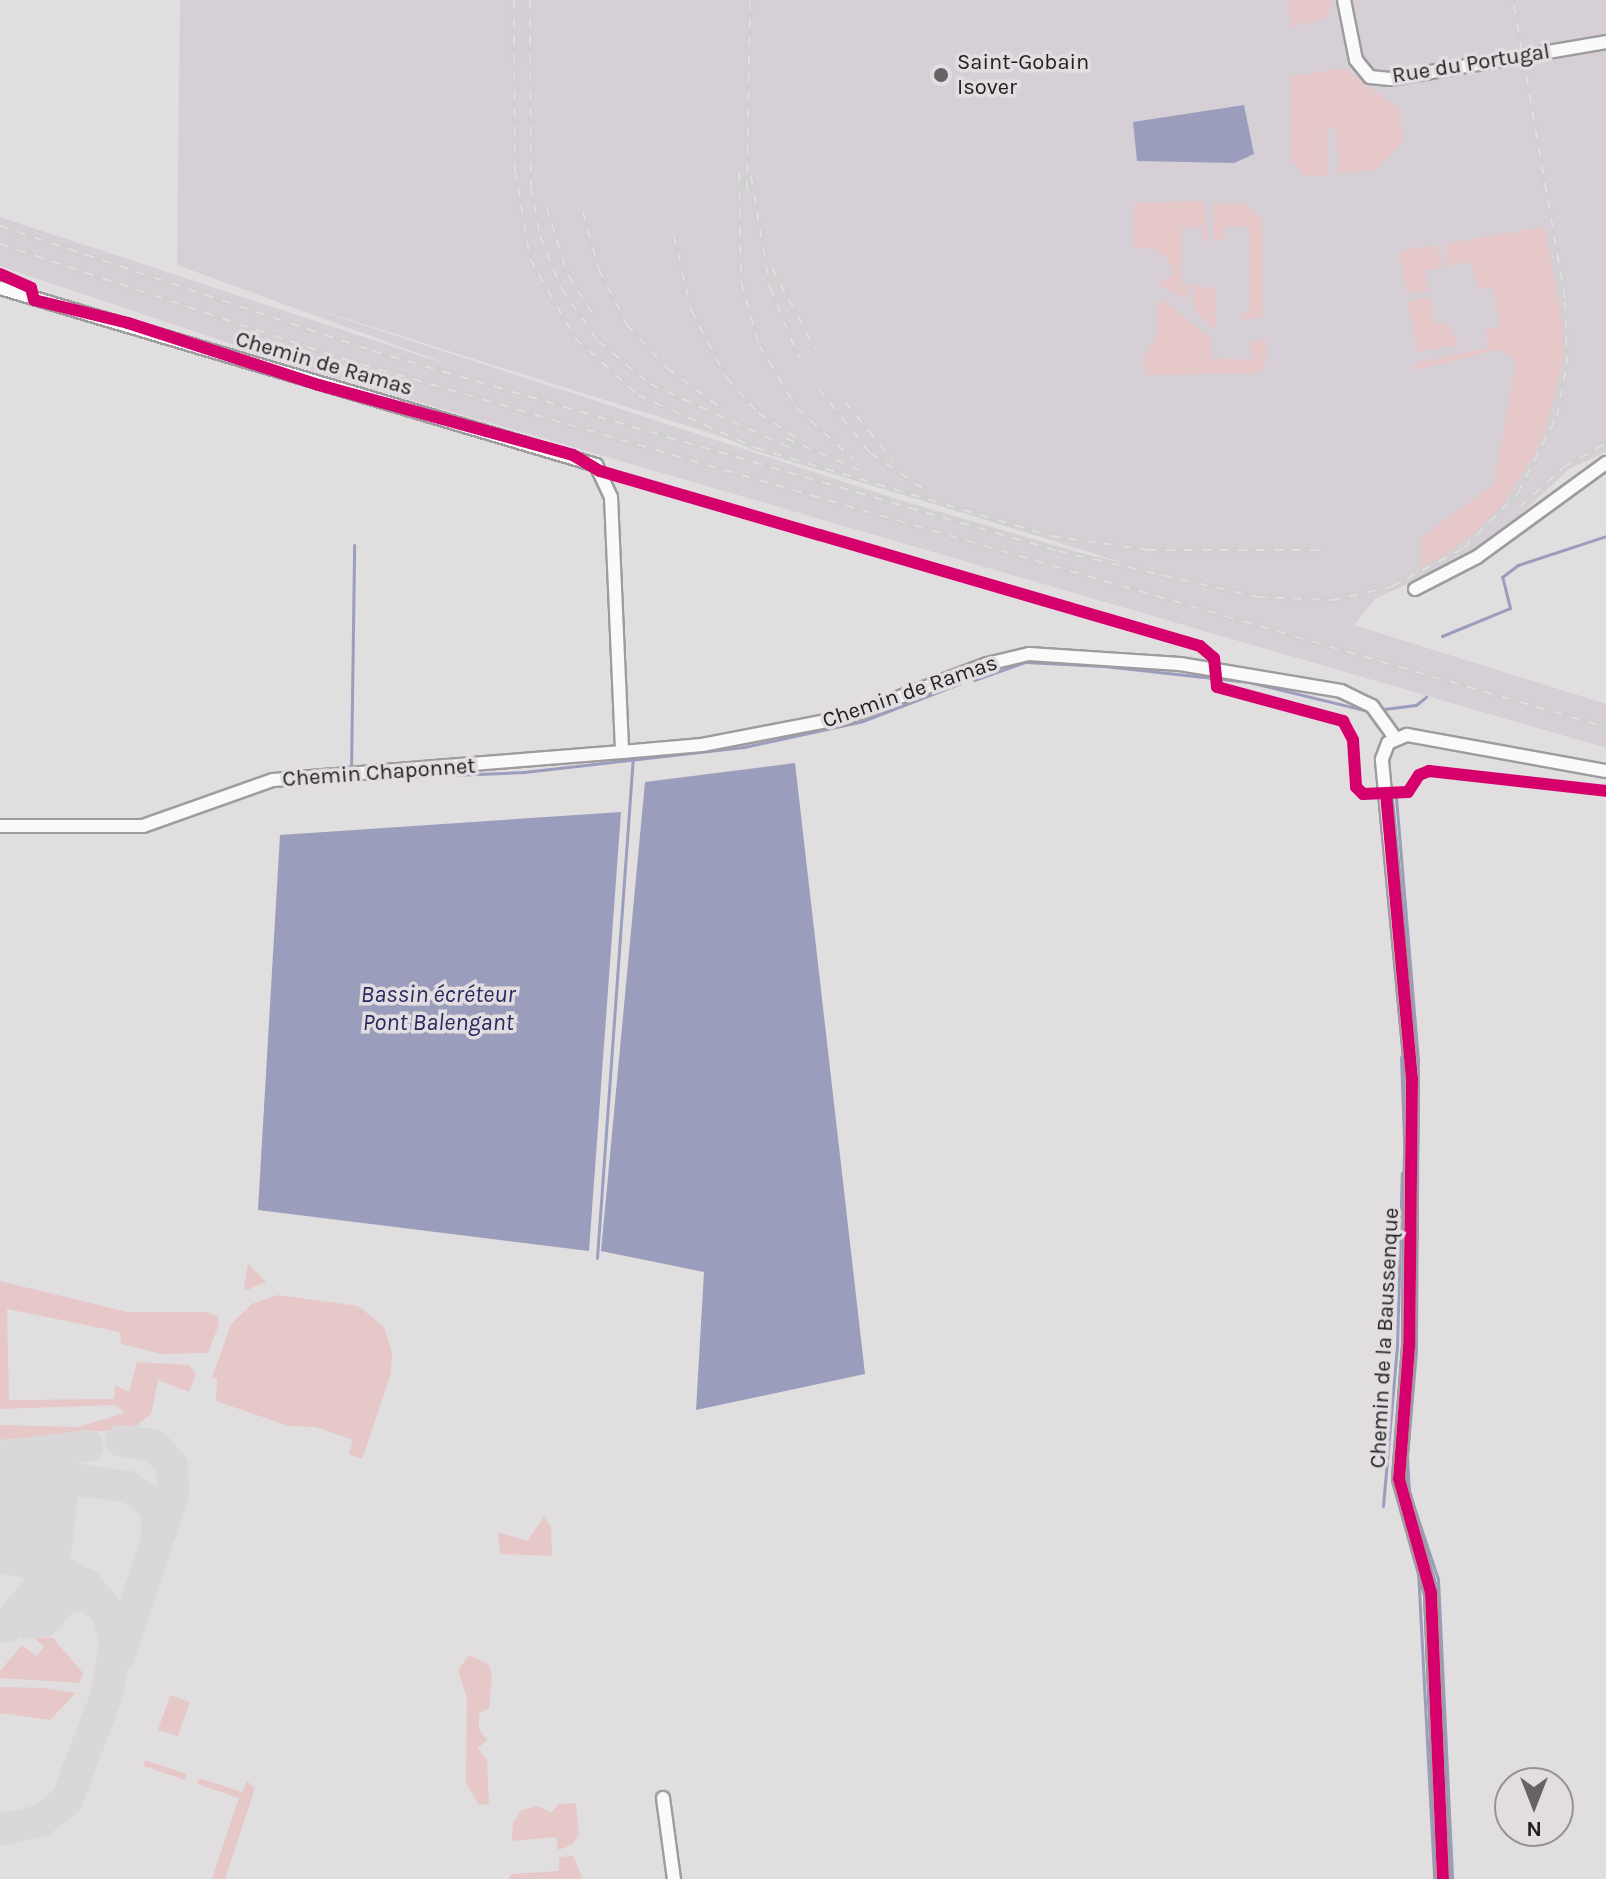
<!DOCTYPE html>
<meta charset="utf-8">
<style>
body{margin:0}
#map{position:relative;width:1606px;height:1879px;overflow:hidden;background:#e1dee0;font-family:Karla,sans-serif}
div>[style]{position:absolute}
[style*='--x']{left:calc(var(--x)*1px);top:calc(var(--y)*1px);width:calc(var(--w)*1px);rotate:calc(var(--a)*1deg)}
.built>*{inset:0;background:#d6cfd6}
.green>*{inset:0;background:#e6c8c9}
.water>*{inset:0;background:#9a9dbc}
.stream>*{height:3px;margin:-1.5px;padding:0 1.5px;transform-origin:1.5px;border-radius:1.5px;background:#9a9dbc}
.taxiway>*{height:32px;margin:-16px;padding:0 16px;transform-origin:16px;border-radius:16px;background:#d9d7d8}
.roads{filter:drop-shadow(2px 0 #9e9c9e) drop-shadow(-2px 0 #9e9c9e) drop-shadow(0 2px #9e9c9e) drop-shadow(0 -2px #9e9c9e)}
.street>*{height:12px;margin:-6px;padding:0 6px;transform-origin:6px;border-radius:6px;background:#fafafa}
.rail>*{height:6px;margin-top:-3px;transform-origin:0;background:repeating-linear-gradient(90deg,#e2dde1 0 9px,#d1d0d1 0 18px);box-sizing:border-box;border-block:2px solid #d1d0d1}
.cycleway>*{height:12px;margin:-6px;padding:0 6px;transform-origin:6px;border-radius:6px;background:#d6006c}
.dots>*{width:22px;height:22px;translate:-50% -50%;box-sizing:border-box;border:4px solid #e2dde1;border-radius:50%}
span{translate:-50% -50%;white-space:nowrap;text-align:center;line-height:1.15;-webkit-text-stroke:7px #e2dde1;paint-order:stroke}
.poi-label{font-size:22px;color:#222122}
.left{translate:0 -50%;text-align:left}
.street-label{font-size:22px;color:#222122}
.water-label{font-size:24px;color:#282960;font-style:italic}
.north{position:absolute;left:1494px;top:1767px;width:80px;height:80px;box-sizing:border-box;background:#e2dde1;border:2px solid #959295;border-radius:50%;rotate:180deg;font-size:22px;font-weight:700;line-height:32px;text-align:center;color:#222122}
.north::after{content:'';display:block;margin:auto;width:28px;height:36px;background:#656364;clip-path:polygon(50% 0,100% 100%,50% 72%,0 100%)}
</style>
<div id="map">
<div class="built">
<i style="clip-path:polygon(evenodd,180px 0,1606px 0,1606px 452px,1569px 469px,1516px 519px,1454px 563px,1375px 599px,1354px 625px,1606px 704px,1606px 748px,312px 371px,0 266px,0 217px,464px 370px,177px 265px,180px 0,289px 301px,290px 301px,1228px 596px,900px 500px,289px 301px)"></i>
</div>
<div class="green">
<i style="clip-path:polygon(1289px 0,1330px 0,1331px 7px,1324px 19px,1290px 27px)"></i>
<i style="clip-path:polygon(1344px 68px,1399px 109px,1403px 141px,1375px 170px,1338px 174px,1337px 129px,1327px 128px,1327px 176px,1303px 176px,1291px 160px,1291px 76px)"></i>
<i style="clip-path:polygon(1204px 201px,1208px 241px,1203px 241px,1203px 227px,1181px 228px,1181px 284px,1189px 285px,1186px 300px,1158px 284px,1175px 272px,1166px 257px,1153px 249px,1134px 248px,1134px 203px)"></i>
<i style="clip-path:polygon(1213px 203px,1246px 204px,1262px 220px,1262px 318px,1241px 319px,1241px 312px,1249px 311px,1249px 226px,1224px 226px,1223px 240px,1214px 240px)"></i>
<i style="clip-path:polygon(1544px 227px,1564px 330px,1564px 357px,1543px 441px,1502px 506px,1465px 541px,1420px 571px,1422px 537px,1494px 484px,1516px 361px,1499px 349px,1414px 371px,1415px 363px,1487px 348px,1486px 329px,1500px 326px,1493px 287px,1477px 289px,1472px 262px,1449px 266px,1445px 244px)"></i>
<i style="clip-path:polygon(1435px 245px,1445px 267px,1425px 271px,1428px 291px,1407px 294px,1399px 251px)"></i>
<i style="clip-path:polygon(1192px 285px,1215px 288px,1216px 330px,1194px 310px)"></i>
<i style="clip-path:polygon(1429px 297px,1435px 325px,1448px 324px,1459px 345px,1417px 352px,1408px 302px)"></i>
<i style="clip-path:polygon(1163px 300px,1211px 339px,1211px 358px,1252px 360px,1251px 341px,1266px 339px,1266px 362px,1259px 373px,1146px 375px,1144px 357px,1157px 335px,1157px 304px)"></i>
<i style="clip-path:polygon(248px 1264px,266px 1282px,247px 1290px,244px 1288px)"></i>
<i style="clip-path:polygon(0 1281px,127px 1312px,204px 1312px,218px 1316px,219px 1324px,208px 1353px,162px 1354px,121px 1344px,120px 1332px,7px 1309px,9px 1400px,114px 1399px,115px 1385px,129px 1392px,137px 1362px,189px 1365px,196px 1374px,189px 1392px,158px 1380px,151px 1414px,134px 1428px,0 1440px,0 1425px,78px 1427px,125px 1413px,115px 1405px,0 1409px)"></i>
<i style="clip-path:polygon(278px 1295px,358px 1306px,384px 1327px,392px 1353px,391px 1374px,362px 1459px,349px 1454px,353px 1440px,316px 1427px,289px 1426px,216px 1401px,217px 1379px,212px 1378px,231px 1324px,252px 1304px)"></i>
<i style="clip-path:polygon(544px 1517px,551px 1527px,552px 1556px,500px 1554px,498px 1532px,527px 1541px)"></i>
<i style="clip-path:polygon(33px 1637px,53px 1638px,83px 1673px,80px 1683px,0 1678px,0 1671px,22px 1645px,36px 1656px,44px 1647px)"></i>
<i style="clip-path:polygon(469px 1655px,488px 1664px,492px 1674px,489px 1708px,479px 1714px,479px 1729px,487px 1740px,478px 1748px,487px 1761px,489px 1804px,479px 1805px,466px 1783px,467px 1698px,458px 1670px)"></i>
<i style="clip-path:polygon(0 1687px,43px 1688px,76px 1693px,50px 1720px,0 1713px)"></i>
<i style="clip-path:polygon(170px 1695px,190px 1702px,178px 1736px,158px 1730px)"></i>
<i style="clip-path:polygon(145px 1760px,187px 1774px,185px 1780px,143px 1766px)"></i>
<i style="clip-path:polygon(199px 1778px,242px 1792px,247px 1781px,255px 1788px,225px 1879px,212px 1879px,239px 1798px,197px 1784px)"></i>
<i style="clip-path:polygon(576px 1803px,579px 1834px,572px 1845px,558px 1850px,556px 1837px,512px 1841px,513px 1823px,522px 1810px,539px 1806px,551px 1813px,559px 1804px)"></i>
<i style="clip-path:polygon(573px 1856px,583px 1879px,508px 1879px,512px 1874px,559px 1871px,559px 1857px)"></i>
</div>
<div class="water">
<i style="clip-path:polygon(1244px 105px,1254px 154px,1234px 163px,1137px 161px,1133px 122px)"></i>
<i style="clip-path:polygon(795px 763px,865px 1374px,696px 1410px,704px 1272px,601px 1251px,645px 782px)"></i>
<i style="clip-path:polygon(621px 812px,589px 1251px,258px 1210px,280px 835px)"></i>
</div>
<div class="stream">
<i style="--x:1442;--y:636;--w:74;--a:-22.4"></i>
<i style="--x:1510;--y:608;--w:32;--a:-104"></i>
<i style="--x:1502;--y:577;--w:20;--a:-37"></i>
<i style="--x:1518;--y:565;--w:93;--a:-18.2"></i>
<i style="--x:974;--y:680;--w:54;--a:-19.4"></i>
<i style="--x:1025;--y:662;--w:79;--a:2.9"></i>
<i style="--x:1104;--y:666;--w:146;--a:6.3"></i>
<i style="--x:1249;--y:682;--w:122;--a:13.7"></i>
<i style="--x:1384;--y:709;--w:32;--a:-7"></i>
<i style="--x:1416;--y:705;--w:13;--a:-39"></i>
<i style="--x:351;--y:772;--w:227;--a:-89.2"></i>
<i style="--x:351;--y:779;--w:173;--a:-2.3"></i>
<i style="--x:524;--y:772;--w:221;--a:-6.5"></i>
<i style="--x:744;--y:747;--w:119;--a:-12.2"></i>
<i style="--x:860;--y:722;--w:108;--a:-21.1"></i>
<i style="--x:1396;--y:798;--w:261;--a:85.2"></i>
<i style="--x:1418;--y:1058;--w:293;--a:90.4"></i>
<i style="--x:1416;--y:1351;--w:104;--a:94.9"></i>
<i style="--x:1407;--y:1455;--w:37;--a:87"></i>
<i style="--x:1409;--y:1492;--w:92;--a:71.6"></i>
<i style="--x:1438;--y:1579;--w:300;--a:87.3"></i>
<i style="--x:1401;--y:1057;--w:80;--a:87.9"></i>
<i style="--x:597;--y:1258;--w:499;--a:-85.9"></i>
<i style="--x:1383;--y:1506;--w:160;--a:-85"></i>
<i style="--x:1397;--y:1347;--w:174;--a:-88.4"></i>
<i style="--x:1418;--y:1570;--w:309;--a:87"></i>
</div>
<div class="taxiway">
<i style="--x:121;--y:1441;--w:33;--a:7"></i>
<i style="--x:154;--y:1445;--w:28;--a:49"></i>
<i style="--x:172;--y:1466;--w:26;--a:88"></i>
<i style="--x:173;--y:1492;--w:43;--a:107.6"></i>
<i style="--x:0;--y:1457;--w:88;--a:-7.2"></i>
<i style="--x:0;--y:1469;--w:130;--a:7.9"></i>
<i style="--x:129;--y:1487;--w:34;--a:36"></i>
<i style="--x:157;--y:1507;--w:33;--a:90"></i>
<i style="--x:157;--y:1540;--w:122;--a:108.1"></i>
<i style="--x:0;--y:1470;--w:12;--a:31"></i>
<i style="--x:10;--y:1476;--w:9;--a:77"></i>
<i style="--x:12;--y:1485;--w:68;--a:100.2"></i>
<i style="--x:6;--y:1553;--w:14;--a:25"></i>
<i style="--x:19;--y:1559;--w:13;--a:-42"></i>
<i style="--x:29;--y:1550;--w:64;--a:-81.9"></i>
<i style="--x:38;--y:1487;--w:13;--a:-117"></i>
<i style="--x:32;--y:1475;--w:17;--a:173"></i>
<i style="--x:29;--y:1553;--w:15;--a:42"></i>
<i style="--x:40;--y:1563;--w:18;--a:-34"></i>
<i style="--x:55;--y:1553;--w:67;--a:-83.2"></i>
<i style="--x:63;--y:1486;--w:14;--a:-141"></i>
<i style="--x:52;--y:1477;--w:12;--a:160"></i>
<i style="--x:0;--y:1557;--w:57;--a:11.1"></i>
<i style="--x:56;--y:1568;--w:36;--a:30"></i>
<i style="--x:87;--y:1586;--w:33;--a:51"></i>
<i style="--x:108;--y:1612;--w:34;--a:78"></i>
<i style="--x:115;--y:1645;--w:50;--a:99.3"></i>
<i style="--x:107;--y:1694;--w:113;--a:110.7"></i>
<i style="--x:67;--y:1800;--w:34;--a:142"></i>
<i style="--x:40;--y:1821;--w:41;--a:167.3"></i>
<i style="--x:7;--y:1627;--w:51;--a:-52.2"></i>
<i style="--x:38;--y:1587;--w:27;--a:124"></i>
<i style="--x:23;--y:1609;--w:16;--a:63"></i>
<i style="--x:30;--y:1623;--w:15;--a:-11"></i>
<i style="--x:45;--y:1620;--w:33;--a:-49"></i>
<i style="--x:67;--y:1595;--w:19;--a:0"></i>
<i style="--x:86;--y:1595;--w:21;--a:35"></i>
</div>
<div class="roads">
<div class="street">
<i style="--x:1344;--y:0;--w:61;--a:78.7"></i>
<i style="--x:1356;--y:60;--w:22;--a:51"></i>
<i style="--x:1370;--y:77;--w:20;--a:6"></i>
<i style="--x:1390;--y:79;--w:219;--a:-9.7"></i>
<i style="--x:0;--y:288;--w:622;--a:16.54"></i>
<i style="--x:596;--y:465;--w:35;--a:65"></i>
<i style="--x:611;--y:497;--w:255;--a:87.5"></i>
<i style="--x:622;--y:752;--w:80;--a:-5"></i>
<i style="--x:702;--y:745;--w:148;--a:-10.9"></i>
<i style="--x:847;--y:717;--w:150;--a:-20.7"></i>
<i style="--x:987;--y:664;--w:43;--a:-13.4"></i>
<i style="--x:1029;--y:654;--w:151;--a:3.8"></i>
<i style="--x:1180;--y:664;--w:163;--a:9.5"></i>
<i style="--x:1341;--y:691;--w:34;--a:26"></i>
<i style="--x:1372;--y:706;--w:39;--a:54"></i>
<i style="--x:1415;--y:589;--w:70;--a:-27.3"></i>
<i style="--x:1477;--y:557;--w:160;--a:-36.1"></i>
<i style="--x:0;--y:826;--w:143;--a:0"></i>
<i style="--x:143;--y:826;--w:138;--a:-19.5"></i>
<i style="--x:273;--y:780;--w:350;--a:-4.6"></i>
<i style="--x:663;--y:1798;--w:82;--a:82.3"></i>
<i style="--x:1443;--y:1879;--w:286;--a:-92.4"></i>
<i style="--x:1431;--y:1593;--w:118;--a:-105.7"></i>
<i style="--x:1399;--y:1479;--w:132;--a:-85.7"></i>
<i style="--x:1409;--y:1347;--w:269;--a:-89.4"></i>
<i style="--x:1412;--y:1078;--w:320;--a:-95.4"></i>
<i style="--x:1382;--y:759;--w:17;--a:-69"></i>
<i style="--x:1388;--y:743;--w:21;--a:-23"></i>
<i style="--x:1407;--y:735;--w:202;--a:10.3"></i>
</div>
</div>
<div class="rail">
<i style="--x:514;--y:0;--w:170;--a:89.7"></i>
<i style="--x:515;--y:170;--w:90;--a:80.4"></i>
<i style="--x:530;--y:259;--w:91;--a:60.3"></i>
<i style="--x:575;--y:338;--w:85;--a:42.1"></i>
<i style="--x:638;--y:395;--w:129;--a:24.2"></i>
<i style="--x:756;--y:448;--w:308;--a:16.6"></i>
<i style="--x:1051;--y:536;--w:98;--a:8.2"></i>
<i style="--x:1148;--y:550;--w:176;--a:0"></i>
<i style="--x:530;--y:0;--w:187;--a:89.7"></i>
<i style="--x:531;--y:187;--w:50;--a:79.6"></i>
<i style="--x:540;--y:236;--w:56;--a:68"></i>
<i style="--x:561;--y:288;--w:65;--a:55.1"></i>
<i style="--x:598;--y:341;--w:67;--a:39.6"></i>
<i style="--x:650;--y:384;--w:159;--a:24.5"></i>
<i style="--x:739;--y:173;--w:109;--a:88.9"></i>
<i style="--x:741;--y:282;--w:66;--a:74.1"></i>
<i style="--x:759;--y:345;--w:74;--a:58.9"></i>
<i style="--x:797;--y:408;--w:76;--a:42.3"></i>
<i style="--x:751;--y:176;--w:114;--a:80.4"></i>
<i style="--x:770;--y:288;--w:76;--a:67.5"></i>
<i style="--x:747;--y:190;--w:190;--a:-89.1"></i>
<i style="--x:546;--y:206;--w:72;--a:72.3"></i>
<i style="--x:568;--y:275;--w:56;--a:57.4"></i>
<i style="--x:583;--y:212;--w:60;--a:74.6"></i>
<i style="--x:599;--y:270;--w:62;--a:63"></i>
<i style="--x:627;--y:325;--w:59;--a:47.1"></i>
<i style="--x:667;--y:368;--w:67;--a:36.5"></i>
<i style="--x:0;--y:226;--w:393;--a:18.5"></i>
<i style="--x:373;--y:351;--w:714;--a:16.28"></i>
<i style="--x:1058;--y:551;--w:204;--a:13"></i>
<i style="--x:1257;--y:597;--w:75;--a:2.3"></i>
<i style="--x:1332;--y:600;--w:60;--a:-12.4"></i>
<i style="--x:1391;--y:587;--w:83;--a:-28.1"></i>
<i style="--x:1464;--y:548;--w:77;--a:-45.5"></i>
<i style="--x:1518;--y:493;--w:86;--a:-63.1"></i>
<i style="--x:1557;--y:416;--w:53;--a:-79.1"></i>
<i style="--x:1567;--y:364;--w:66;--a:-91.7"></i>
<i style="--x:1565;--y:298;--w:303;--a:-99.9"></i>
<i style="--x:674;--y:236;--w:76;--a:77.1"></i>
<i style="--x:691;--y:310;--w:76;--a:62.4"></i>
<i style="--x:726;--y:377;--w:48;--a:48.4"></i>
<i style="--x:758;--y:413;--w:48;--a:33"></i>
<i style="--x:0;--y:244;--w:363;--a:18.5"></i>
<i style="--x:344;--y:359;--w:1315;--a:16.26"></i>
<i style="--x:772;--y:268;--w:92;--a:62"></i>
<i style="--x:819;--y:389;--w:82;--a:51.4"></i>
<i style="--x:870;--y:453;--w:70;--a:33.9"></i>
<i style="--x:845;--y:402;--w:74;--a:50.5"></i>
<i style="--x:786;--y:438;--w:80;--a:23.7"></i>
<i style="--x:1520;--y:507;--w:59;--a:-42.3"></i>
<i style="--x:1564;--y:467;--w:48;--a:-29.7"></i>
</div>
<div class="cycleway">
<i style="--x:0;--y:274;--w:34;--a:24"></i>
<i style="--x:31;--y:288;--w:12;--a:76"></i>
<i style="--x:34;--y:300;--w:97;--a:13.7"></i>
<i style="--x:128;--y:323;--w:201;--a:18"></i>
<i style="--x:319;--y:385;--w:263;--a:15.4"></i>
<i style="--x:573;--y:455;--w:31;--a:31"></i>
<i style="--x:600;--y:471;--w:625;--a:16.26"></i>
<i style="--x:1200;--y:646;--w:18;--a:41"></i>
<i style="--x:1214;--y:658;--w:29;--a:84"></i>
<i style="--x:1217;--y:687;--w:131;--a:15.1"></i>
<i style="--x:1343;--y:721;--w:21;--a:62"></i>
<i style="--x:1353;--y:740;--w:47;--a:86.3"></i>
<i style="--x:1356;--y:787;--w:10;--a:45"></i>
<i style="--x:1363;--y:794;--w:45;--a:-2.5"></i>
<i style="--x:1408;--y:792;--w:20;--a:-57"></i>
<i style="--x:1419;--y:775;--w:11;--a:-22"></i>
<i style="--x:1429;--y:771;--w:178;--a:6.4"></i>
<i style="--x:1386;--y:794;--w:285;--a:84.8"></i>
<i style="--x:1412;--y:1078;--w:269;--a:90.6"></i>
<i style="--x:1409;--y:1347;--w:132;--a:94.3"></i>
<i style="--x:1399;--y:1479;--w:118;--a:74.3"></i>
<i style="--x:1431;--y:1593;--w:286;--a:87.6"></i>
</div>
<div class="dots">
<i style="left:941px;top:75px;background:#656364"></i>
</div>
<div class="poi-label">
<span class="left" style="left:957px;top:75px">Saint-Gobain<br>Isover</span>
</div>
<div class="street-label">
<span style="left:1471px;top:64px;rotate:-9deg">Rue du Portugal</span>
<span style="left:324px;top:364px;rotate:16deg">Chemin de Ramas</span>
<span style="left:910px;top:692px;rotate:-19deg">Chemin de Ramas</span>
<span style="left:379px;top:773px;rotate:-4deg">Chemin Chaponnet</span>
<span style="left:1385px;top:1338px;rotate:-87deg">Chemin de la Baussenque</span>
</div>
<div class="water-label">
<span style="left:438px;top:1009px">Bassin écréteur<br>Pont Balengant</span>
</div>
<div class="north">N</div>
</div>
